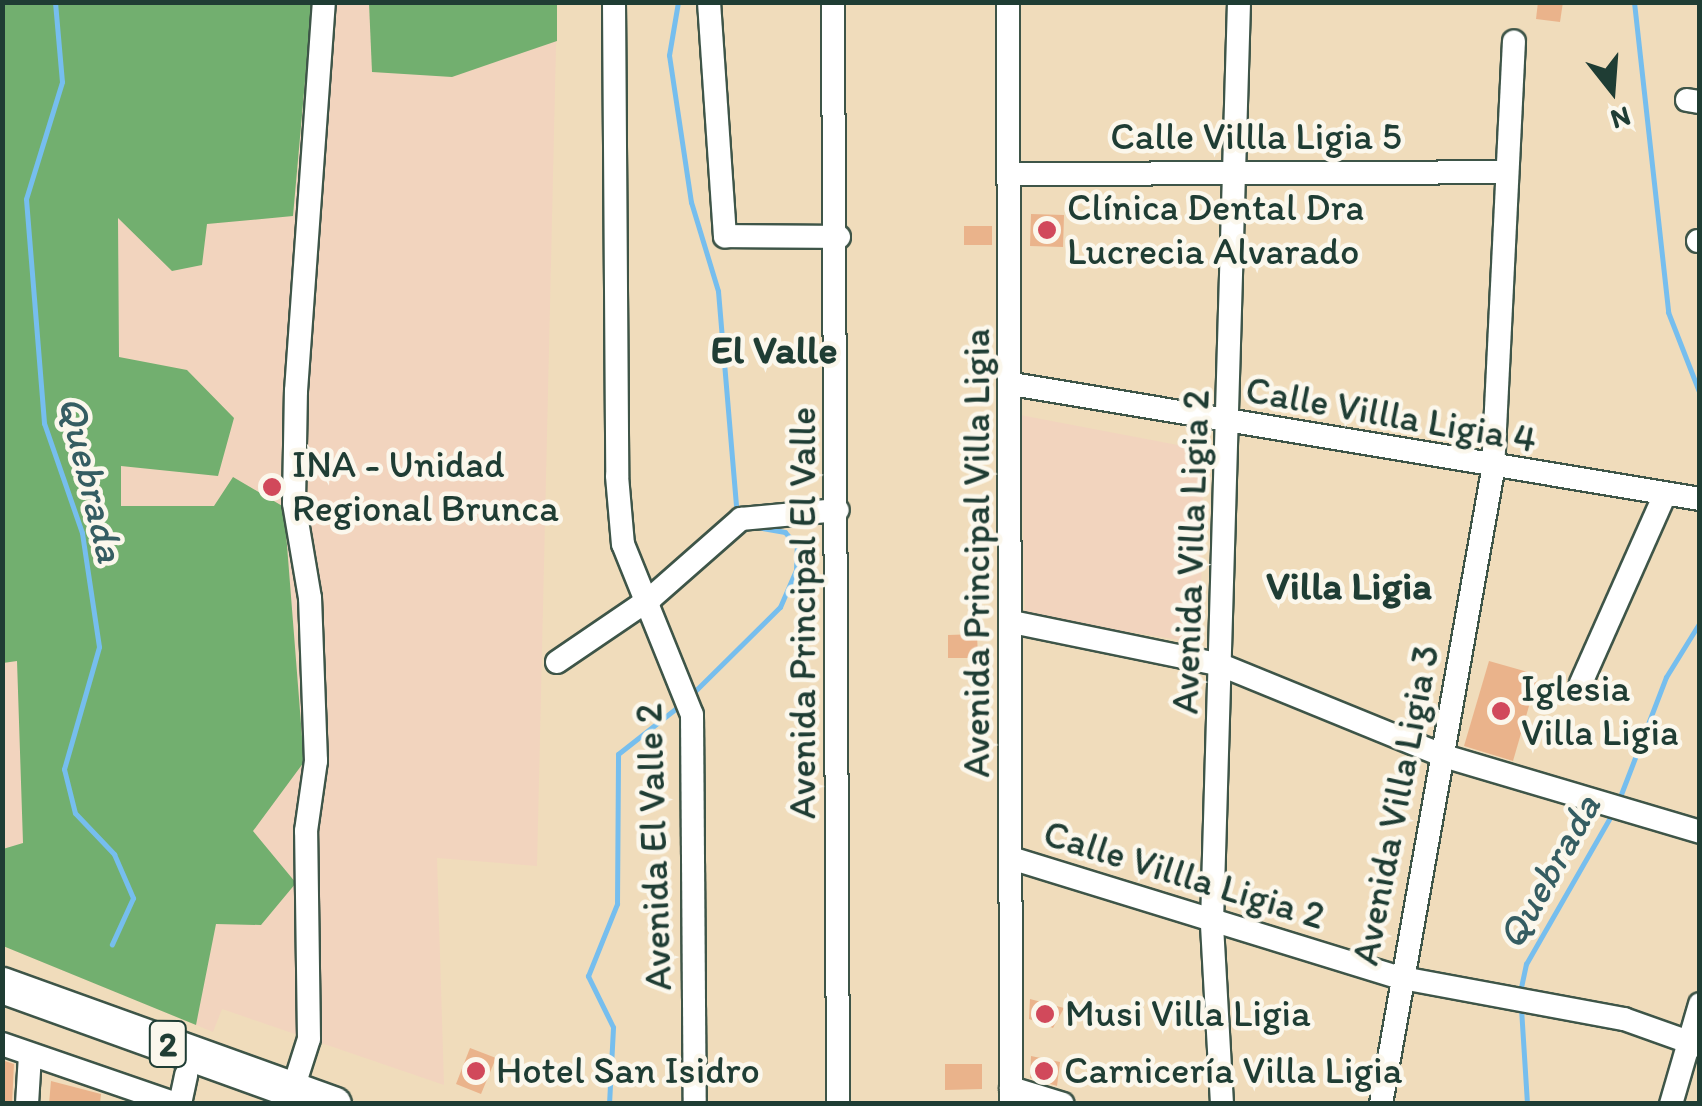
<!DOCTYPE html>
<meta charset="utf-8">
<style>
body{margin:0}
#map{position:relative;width:1702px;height:1106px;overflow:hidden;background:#f0dcbb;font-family:Itim,sans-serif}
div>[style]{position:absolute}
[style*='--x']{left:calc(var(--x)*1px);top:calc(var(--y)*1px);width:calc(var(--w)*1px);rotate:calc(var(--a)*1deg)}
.built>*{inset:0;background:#f2d4be}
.forest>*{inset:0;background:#72af6f}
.stream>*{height:5px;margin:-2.5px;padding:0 2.5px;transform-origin:2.5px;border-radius:2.5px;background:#76beee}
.building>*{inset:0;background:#eab38b}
.roads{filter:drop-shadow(2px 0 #3e5548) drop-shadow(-2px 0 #3e5548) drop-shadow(0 2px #3e5548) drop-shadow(0 -2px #3e5548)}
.minor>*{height:22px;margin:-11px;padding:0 11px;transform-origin:11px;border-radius:11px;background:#fff}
.highway>*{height:35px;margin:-17.5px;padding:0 17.5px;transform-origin:17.5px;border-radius:17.5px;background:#fff}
.dots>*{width:28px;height:28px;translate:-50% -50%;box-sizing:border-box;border:5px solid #fbf7ec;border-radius:50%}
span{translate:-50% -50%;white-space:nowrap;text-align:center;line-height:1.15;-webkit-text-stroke:9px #fbf7ec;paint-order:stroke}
.shield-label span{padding:2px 8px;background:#fbf7ec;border:2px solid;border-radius:8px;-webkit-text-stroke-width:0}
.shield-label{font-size:35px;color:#1f3d34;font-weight:700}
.street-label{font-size:38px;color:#1f3d34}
.poi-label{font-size:38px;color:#1f3d34}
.left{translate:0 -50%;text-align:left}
.neighbourhood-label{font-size:40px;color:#1f3d34;font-weight:700}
.water-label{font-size:40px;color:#355d62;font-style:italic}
.frame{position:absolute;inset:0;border:5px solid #1f3d34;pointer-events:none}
.north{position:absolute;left:1562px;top:40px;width:100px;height:100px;-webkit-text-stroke:8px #fbf7ec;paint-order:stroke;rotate:163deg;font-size:28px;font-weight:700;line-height:40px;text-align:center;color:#1f3d34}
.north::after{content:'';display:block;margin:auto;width:35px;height:45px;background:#1f3d34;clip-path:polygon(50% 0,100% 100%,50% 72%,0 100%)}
</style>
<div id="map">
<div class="built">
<i style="clip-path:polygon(2px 3px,557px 3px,537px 866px,437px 858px,444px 1085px,222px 1009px,213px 1032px,3px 946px)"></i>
<i style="clip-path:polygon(1020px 415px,1204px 450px,1200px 643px,1025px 616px)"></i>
</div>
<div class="forest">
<i style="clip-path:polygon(3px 3px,312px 3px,293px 216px,207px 224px,202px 265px,172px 271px,118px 218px,119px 357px,187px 370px,234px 418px,218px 476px,121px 466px,121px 506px,214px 506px,233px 477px,284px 507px,304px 762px,253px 831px,296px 883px,261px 925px,216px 924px,196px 1025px,3px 946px,3px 849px,23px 843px,17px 661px,3px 663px)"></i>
<i style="clip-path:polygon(369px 3px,557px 3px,557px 41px,452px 77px,372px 72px)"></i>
</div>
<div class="stream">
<i style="--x:55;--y:2;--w:80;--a:85"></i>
<i style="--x:62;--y:82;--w:122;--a:107.1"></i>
<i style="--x:26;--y:199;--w:225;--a:85.4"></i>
<i style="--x:44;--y:423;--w:116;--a:70.9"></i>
<i style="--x:82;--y:533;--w:115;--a:81.5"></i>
<i style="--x:99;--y:647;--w:127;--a:106"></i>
<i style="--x:64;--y:769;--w:45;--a:76"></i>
<i style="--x:75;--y:813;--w:57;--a:46.4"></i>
<i style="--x:114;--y:854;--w:48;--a:66.6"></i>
<i style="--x:133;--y:898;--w:51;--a:114.5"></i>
<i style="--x:678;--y:2;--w:54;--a:99.6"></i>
<i style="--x:669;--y:55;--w:149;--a:81.5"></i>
<i style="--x:691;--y:202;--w:93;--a:73.1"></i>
<i style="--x:718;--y:291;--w:217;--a:85.2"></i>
<i style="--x:1634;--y:2;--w:312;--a:83.7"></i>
<i style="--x:1668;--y:312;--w:88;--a:68.7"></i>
<i style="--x:691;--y:695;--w:125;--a:-44.7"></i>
<i style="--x:780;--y:607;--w:40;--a:-66.6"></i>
<i style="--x:796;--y:570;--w:24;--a:-88"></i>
<i style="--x:797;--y:546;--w:18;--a:-131"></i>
<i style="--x:785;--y:532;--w:35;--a:-170"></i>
<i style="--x:1618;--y:802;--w:134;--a:-69"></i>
<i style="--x:1666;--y:677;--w:65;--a:-58.3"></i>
<i style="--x:1520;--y:992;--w:29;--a:-78"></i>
<i style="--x:1526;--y:964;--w:175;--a:-60.2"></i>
<i style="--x:1521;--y:1008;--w:96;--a:86.4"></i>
<i style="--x:609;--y:1104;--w:77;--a:-87"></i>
<i style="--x:613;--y:1027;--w:57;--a:-116.1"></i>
<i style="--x:588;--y:976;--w:78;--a:-68.1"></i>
<i style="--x:617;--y:904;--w:150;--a:-89.6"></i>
<i style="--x:618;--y:754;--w:78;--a:-38.2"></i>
</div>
<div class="building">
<i style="clip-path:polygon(1538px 2px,1563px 2px,1560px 22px,1536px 19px)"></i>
<i style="clip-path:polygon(1031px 214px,1064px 215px,1063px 247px,1030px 246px)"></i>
<i style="clip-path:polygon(964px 226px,992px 226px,992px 245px,964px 245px)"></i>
<i style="clip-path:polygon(977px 634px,978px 658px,948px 658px,948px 635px)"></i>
<i style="clip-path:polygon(1489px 661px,1538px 675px,1513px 761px,1464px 746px)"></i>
<i style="clip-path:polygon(1030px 999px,1064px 1008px,1053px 1028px,1029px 1019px)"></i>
<i style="clip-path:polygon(470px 1048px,496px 1058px,481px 1094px,456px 1084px)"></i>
<i style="clip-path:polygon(1031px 1056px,1060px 1062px,1057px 1086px,1030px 1078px)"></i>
<i style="clip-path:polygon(2px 1060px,14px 1064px,12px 1104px,2px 1104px)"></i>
<i style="clip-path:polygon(945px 1064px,982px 1064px,982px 1089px,945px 1090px)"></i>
<i style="clip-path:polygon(51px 1081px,101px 1094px,100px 1104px,49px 1104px)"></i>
</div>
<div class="roads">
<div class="minor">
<i style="--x:614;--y:2;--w:474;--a:89.6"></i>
<i style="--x:617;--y:476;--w:68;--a:85"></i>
<i style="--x:623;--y:544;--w:184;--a:68"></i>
<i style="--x:692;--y:715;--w:389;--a:89.6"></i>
<i style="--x:709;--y:2;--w:235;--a:86.1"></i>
<i style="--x:725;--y:236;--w:114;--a:0.5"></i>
<i style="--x:833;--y:2;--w:1102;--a:89.74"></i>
<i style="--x:1008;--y:2;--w:1102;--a:89.84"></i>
<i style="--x:1687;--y:100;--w:13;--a:9"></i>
<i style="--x:1010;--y:174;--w:491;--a:-0.2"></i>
<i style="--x:1698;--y:241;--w:2;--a:0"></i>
<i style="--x:1012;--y:384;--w:698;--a:9.49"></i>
<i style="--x:1012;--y:622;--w:213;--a:11.6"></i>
<i style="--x:1221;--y:665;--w:241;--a:22.2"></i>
<i style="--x:1444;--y:756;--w:267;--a:16.5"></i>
<i style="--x:557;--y:662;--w:114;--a:-34.2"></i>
<i style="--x:651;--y:598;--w:120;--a:-41.3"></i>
<i style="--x:741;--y:519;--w:97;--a:-5.3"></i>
<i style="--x:1581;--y:683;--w:204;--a:-66"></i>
<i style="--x:1014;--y:859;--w:401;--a:17.1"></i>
<i style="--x:1397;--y:977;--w:231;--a:10.5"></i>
<i style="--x:1624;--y:1019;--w:81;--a:19.6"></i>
<i style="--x:2;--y:1044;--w:184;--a:19"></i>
<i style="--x:1011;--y:1088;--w:54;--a:17.1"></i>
<i style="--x:293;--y:1089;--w:52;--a:-72.3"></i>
<i style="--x:309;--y:1039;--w:208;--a:-90.8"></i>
<i style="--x:306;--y:831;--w:71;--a:-81.9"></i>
<i style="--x:316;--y:761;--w:163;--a:-92.1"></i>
<i style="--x:310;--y:598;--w:96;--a:-99.6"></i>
<i style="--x:294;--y:503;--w:112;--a:-89"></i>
<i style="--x:296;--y:391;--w:390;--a:-85.9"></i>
<i style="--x:27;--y:1104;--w:49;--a:-86.5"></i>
<i style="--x:180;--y:1104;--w:30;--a:-78"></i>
<i style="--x:1222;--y:1104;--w:181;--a:-93.2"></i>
<i style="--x:1212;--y:923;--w:921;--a:-88.32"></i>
<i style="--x:1381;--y:1104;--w:644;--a:-79.98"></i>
<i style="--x:1493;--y:470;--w:429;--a:-87.2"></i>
<i style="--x:1671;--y:1104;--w:104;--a:-73.8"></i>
</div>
<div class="highway">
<i style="--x:2;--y:985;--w:352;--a:19.8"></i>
</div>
</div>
<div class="dots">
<i style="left:1047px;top:230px;background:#d1495b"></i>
<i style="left:272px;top:487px;background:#d1495b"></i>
<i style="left:1501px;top:711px;background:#d1495b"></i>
<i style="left:1045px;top:1014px;background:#d1495b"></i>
<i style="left:476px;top:1071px;background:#d1495b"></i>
<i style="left:1044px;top:1071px;background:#d1495b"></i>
</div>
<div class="shield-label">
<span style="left:168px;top:1044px">2</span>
</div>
<div class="street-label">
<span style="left:1256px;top:137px">Calle Villla Ligia 5</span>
<span style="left:1391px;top:415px;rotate:10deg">Calle Villla Ligia 4</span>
<span style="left:1191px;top:552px;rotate:-88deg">Avenida Villa Ligia 2</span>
<span style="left:977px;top:553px;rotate:-90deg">Avenida Principal Villa Ligia</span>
<span style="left:803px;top:613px;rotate:-90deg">Avenida Principal El Valle</span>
<span style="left:1396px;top:805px;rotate:-79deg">Avenida Villa Ligia 3</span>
<span style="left:654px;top:847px;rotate:-92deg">Avenida El Valle 2</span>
<span style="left:1184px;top:875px;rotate:17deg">Calle Villla Ligia 2</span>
</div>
<div class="poi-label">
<span class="left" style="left:1067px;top:230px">Clínica Dental Dra<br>Lucrecia Alvarado</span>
<span class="left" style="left:292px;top:487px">INA - Unidad<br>Regional Brunca</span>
<span class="left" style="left:1521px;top:711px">Iglesia<br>Villa Ligia</span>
<span class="left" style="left:1065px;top:1014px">Musi Villa Ligia</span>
<span class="left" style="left:496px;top:1071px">Hotel San Isidro</span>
<span class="left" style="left:1064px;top:1071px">Carnicería Villa Ligia</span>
</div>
<div class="neighbourhood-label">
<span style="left:774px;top:349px">El Valle</span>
<span style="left:1349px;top:585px">Villa Ligia</span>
</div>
<div class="water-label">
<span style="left:92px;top:479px;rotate:76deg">Quebrada</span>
<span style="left:1548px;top:871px;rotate:-61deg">Quebrada</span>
</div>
<div class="frame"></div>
<div class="north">N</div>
</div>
